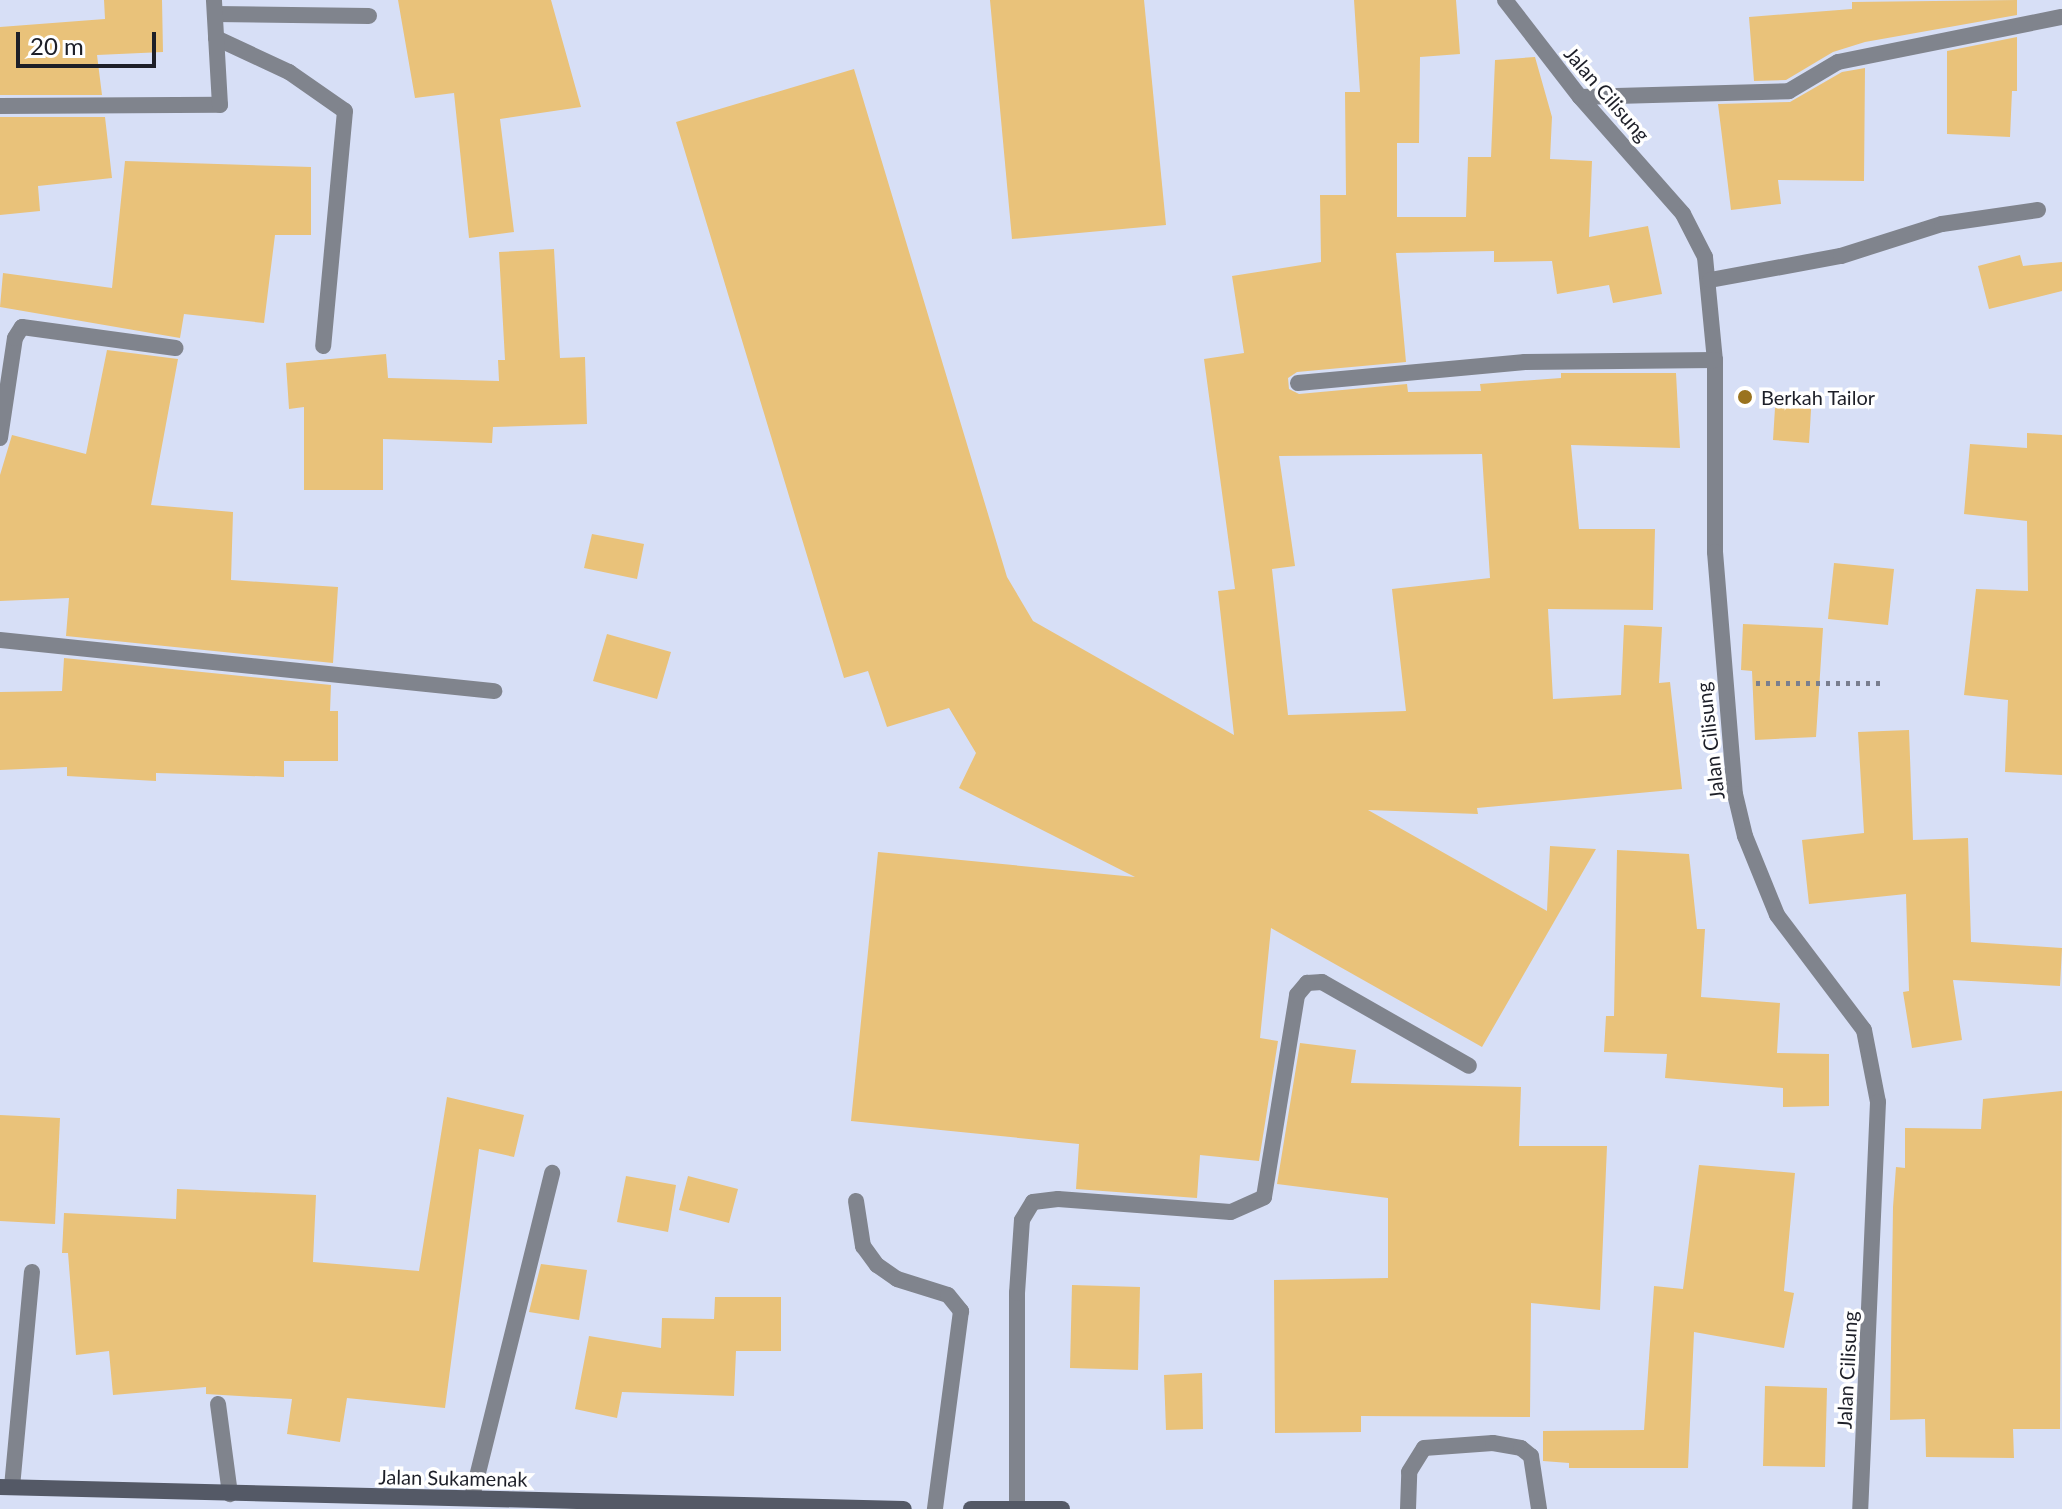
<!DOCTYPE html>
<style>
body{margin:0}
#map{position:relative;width:2062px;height:1509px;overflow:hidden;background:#d7dff6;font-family:Lato,sans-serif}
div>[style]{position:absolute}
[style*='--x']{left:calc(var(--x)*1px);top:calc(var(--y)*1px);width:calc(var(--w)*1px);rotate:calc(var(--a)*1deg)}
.building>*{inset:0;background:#e9c27a}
.path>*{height:5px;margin-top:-2.5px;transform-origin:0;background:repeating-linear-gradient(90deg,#797e8e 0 4px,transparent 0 10px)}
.lane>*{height:16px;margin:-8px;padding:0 8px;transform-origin:8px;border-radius:8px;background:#80848d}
.street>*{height:16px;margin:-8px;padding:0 8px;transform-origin:8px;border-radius:8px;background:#80848d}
.secondary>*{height:16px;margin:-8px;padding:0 8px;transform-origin:8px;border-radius:8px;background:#545966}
.dots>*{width:22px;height:22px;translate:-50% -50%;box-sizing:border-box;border:4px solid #fff;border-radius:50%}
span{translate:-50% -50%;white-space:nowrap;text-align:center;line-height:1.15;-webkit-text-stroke:7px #fff;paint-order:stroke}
.street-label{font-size:20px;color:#1d1f28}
.poi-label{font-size:20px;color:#1d1f28}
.left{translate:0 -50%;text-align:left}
.scale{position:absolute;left:16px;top:32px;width:140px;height:36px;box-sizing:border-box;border:4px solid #1d1f28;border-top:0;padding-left:10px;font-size:24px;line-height:28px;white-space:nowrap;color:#1d1f28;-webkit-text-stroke:6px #fff;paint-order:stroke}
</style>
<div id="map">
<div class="building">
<i style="clip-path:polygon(104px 0,162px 0,163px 52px,97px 55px,102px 95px,0 95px,0 27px,105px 19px)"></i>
<i style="clip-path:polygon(398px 0,551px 0,581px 107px,500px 119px,514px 232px,469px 238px,454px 93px,415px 98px)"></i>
<i style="clip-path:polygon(990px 0,1144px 0,1166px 225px,1012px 239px)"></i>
<i style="clip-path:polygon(evenodd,1354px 0,1456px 0,1460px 54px,1420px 57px,1419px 143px,1397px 143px,1397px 217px,1466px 217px,1468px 157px,1491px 157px,1495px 60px,1535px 57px,1552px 117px,1550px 159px,1592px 161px,1589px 237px,1648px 226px,1662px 294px,1613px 303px,1609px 285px,1557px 294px,1552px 261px,1494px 262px,1494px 251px,1396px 253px,1406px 362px,1297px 372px,1288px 378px,1289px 389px,1299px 394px,1407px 384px,1408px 392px,1481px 391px,1480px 384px,1561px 378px,1561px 373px,1676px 373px,1680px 448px,1571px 445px,1579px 529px,1655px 529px,1653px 610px,1548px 609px,1553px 699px,1621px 695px,1624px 625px,1662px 627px,1659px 683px,1670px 682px,1682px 789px,1477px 808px,1478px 814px,1368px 810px,1547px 911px,1550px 846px,1596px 849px,1482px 1047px,1271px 928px,1260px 1038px,1278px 1041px,1259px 1161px,1200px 1155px,1197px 1198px,1076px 1189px,1079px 1144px,851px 1121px,878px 852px,1135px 877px,959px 788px,976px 753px,949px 708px,887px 727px,868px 671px,844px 678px,676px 122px,854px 69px,1007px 577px,1033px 621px,1234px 735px,1218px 591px,1235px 589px,1204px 359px,1244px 353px,1232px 276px,1321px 262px,1320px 195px,1346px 195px,1345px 92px,1360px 92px,1354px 0,1482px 454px,1490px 578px,1392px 589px,1406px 711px,1288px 715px,1272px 569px,1295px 566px,1279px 456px,1482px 454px)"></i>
<i style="clip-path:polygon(2017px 0,2017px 15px,1865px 42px,1833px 52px,1786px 80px,1754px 81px,1749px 17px,1852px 9px,1852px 2px)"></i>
<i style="clip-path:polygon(2017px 37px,2017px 91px,2012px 91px,2010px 137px,1947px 134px,1947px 51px)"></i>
<i style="clip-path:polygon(1865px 68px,1864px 181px,1778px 180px,1781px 204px,1731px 210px,1718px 104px,1790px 102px,1842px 72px)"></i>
<i style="clip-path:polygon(0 117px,105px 117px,112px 178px,38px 186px,40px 211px,0 215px)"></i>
<i style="clip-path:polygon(125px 161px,311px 167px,311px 235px,275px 235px,264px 323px,184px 314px,180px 338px,0 307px,3px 273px,112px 288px)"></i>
<i style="clip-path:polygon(554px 249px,560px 358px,585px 357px,587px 424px,493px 427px,492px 443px,383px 439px,383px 490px,304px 490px,304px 407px,289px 409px,286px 363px,386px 354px,388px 378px,499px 381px,498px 360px,505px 360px,499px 252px)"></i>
<i style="clip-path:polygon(2020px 255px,2023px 266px,2062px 262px,2062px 291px,1989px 309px,1978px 266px)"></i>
<i style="clip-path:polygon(107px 350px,178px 359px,151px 505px,233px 512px,231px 580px,338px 587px,333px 663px,66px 636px,69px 598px,0 601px,0 475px,12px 435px,86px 454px)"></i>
<i style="clip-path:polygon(1776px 392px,1812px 394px,1809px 443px,1773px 440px)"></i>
<i style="clip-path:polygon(2027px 433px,2062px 435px,2062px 775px,2005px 772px,2008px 700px,1964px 695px,1976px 589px,2028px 591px,2027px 521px,1964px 514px,1970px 444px,2027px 448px)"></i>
<i style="clip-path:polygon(592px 534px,644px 544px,637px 579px,584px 568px)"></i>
<i style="clip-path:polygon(1834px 563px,1894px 569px,1888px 625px,1828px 619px)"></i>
<i style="clip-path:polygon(1743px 624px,1823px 628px,1816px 737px,1755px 740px,1752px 671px,1741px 670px)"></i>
<i style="clip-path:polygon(607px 634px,671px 652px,657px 699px,593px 681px)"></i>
<i style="clip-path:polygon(64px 658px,331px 685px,330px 711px,338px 711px,338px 761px,284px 761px,284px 777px,156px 773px,156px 781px,67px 776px,67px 767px,0 770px,0 692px,62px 691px)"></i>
<i style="clip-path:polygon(1909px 730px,1913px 840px,1968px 838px,1971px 942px,2062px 948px,2060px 986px,1953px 980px,1962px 1040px,1912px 1048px,1903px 992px,1909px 991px,1906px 894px,1809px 904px,1802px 840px,1864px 833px,1858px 732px)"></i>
<i style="clip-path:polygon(1617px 850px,1689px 854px,1697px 929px,1705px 929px,1701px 997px,1780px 1003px,1777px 1053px,1829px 1054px,1829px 1106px,1783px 1107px,1783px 1088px,1665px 1078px,1667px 1054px,1604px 1052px,1606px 1016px,1614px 1016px)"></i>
<i style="clip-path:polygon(1300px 1043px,1356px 1050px,1351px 1083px,1521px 1087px,1519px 1146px,1607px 1146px,1600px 1310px,1531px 1303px,1530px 1417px,1361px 1416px,1361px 1432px,1275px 1433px,1274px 1280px,1388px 1278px,1388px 1198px,1277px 1184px)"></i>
<i style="clip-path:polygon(2062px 1091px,2060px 1429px,2013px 1429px,2014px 1458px,1926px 1457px,1925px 1419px,1890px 1420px,1893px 1207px,1896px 1167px,1905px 1168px,1905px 1128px,1981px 1129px,1983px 1099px)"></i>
<i style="clip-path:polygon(447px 1097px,524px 1115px,514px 1157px,479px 1149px,445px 1408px,347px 1398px,340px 1442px,287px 1434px,292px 1399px,206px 1394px,206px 1387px,113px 1395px,109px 1351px,76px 1355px,68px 1253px,62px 1253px,64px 1213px,176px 1219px,177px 1189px,316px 1195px,313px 1262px,419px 1271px)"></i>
<i style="clip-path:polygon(0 1115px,60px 1118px,55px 1224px,0 1221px)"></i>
<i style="clip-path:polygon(1699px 1165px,1795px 1173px,1784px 1291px,1794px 1293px,1784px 1348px,1694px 1332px,1688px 1468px,1569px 1468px,1569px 1463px,1543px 1461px,1543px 1431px,1644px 1430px,1654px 1286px,1683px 1289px)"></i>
<i style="clip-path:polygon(626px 1176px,676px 1185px,668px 1232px,617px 1222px)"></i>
<i style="clip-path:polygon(688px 1176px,738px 1189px,729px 1223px,679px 1210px)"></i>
<i style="clip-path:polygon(541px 1264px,587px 1270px,579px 1320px,529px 1312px)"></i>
<i style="clip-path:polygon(1072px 1285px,1140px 1287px,1138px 1370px,1070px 1368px)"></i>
<i style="clip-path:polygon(715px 1297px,781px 1297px,781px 1351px,736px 1351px,734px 1396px,622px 1392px,617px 1418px,575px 1409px,589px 1336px,661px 1348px,662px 1318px,714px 1319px)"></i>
<i style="clip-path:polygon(1202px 1373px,1203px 1429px,1166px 1430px,1164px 1375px)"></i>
<i style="clip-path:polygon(1765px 1386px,1827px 1388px,1825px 1467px,1763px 1466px)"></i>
</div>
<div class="path">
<i style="--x:1756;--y:683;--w:125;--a:0"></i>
</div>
<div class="lane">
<i style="--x:218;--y:1404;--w:91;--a:82.4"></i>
<i style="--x:1017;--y:1507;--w:214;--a:-90"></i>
<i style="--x:1017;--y:1293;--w:73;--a:-86.1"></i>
<i style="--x:1022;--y:1220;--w:21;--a:-59"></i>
<i style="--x:1033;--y:1202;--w:25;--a:-7"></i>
<i style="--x:1058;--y:1199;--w:173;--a:4.3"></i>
<i style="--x:1231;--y:1212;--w:36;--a:-24"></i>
<i style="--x:1264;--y:1197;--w:205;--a:-80.7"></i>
<i style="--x:1297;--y:995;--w:16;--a:-50"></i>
<i style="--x:1307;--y:983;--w:15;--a:-4"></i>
<i style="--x:1322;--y:982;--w:169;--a:29.7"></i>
<i style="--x:1408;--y:1509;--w:37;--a:-88"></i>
<i style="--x:1409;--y:1472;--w:28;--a:-58"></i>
<i style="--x:1424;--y:1448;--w:69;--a:-4.1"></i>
<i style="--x:1493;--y:1443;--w:28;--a:10"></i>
<i style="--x:1521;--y:1448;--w:13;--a:39"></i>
<i style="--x:1531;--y:1456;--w:54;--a:81.4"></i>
</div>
<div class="street">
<i style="--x:1505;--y:0;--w:123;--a:52.3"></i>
<i style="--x:1580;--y:97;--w:156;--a:48.6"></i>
<i style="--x:1683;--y:214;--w:48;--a:62.9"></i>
<i style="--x:1705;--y:257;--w:103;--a:84.5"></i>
<i style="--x:1715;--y:360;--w:192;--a:90"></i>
<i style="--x:1715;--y:552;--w:243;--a:85.3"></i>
<i style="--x:1735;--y:794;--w:43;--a:76.6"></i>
<i style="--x:1745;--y:836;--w:85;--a:67.9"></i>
<i style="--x:1777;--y:915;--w:144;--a:52.9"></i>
<i style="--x:1864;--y:1030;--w:73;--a:79"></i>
<i style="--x:1878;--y:1102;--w:407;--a:92.5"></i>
<i style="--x:215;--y:14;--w:154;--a:0.7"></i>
<i style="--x:216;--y:38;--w:81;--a:25"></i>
<i style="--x:289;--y:72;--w:68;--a:34.9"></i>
<i style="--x:345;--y:111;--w:236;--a:95.3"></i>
<i style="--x:1580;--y:97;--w:209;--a:-1.6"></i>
<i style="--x:1789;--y:91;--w:57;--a:-30.6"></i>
<i style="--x:1838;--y:62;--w:228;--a:-11.4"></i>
<i style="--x:0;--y:106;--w:220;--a:-0.3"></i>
<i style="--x:220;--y:105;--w:105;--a:-93.3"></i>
<i style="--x:1710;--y:280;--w:133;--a:-10.4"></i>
<i style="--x:1841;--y:256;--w:106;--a:-17.6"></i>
<i style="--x:1942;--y:224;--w:97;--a:-8.3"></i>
<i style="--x:1298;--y:383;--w:228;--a:-5.3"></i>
<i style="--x:1525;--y:362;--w:190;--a:-0.6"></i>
<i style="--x:0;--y:438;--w:101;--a:-81.5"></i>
<i style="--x:15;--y:338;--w:13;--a:-58"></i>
<i style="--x:22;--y:327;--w:155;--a:7.8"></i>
<i style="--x:0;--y:640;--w:497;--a:5.9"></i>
<i style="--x:856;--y:1201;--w:46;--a:81.2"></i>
<i style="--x:863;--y:1246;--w:24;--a:54"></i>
<i style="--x:877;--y:1265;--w:24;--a:35"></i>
<i style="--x:897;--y:1279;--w:53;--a:17.4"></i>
<i style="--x:948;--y:1295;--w:21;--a:51"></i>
<i style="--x:961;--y:1311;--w:200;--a:97.5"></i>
<i style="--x:12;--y:1487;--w:216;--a:-84.7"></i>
<i style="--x:472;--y:1497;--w:334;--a:-76.1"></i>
</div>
<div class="secondary">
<i style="--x:0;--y:1487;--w:904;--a:1.39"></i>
<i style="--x:971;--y:1509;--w:91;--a:0"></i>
</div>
<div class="dots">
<i style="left:1745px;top:397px;background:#9a731f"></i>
</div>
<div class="street-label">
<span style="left:1607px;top:94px;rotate:49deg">Jalan Cilisung</span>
<span style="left:1710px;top:741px;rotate:-97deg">Jalan Cilisung</span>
<span style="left:1847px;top:1370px;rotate:-87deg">Jalan Cilisung</span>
<span style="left:453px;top:1478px;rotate:1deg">Jalan Sukamenak</span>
</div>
<div class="poi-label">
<span class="left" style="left:1761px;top:397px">Berkah Tailor</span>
</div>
<div class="scale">20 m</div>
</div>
